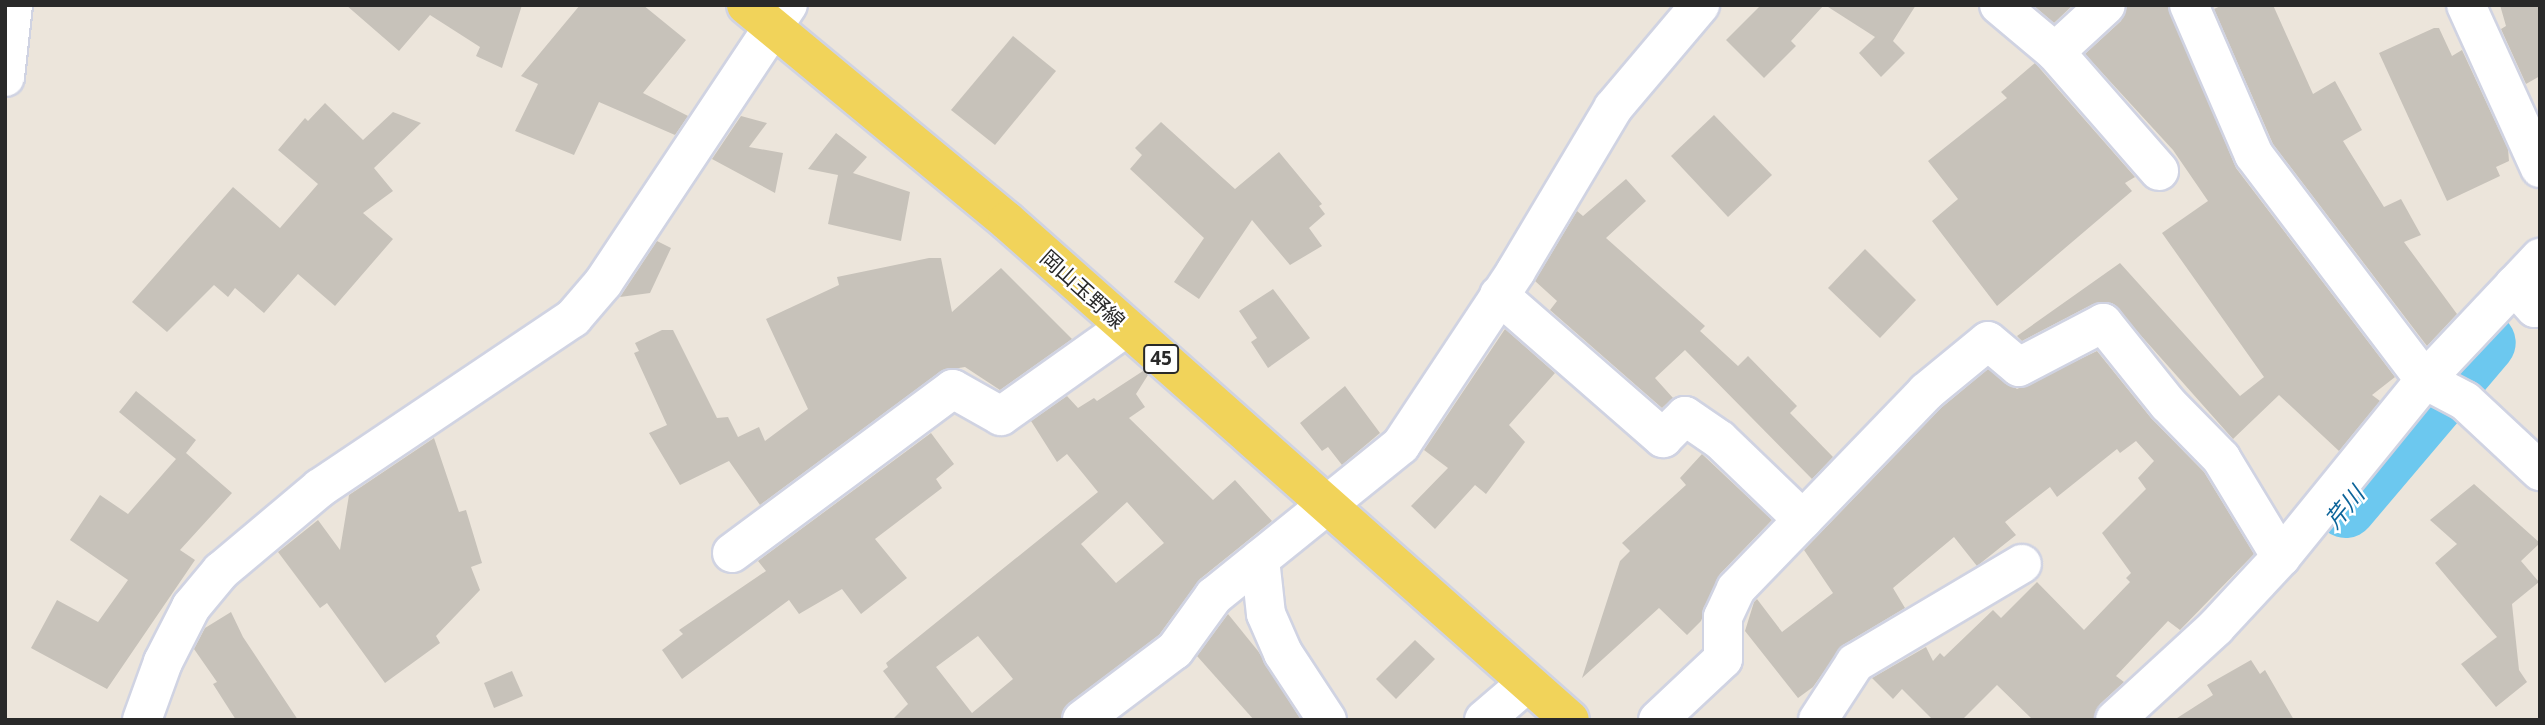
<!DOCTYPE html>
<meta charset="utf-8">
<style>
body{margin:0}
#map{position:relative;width:2545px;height:725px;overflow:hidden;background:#ece5db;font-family:"Open Sans","Noto Sans JP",sans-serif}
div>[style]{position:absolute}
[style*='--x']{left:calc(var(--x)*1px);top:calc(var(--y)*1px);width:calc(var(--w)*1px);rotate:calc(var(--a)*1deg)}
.river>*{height:61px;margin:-30.5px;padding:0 30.5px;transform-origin:30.5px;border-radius:30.5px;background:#6cc8ef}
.building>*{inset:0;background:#c7c2ba}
.roads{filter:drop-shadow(2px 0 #d0d3e2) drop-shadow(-2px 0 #d0d3e2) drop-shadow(0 2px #d0d3e2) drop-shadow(0 -2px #d0d3e2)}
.minor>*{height:38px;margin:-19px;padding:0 19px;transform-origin:19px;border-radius:19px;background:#fff}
.primary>*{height:38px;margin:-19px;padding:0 19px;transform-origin:19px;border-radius:19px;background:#f1d35a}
span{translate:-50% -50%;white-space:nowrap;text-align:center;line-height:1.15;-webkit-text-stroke:5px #fff;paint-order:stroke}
.shield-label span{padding:2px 5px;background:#fff;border:2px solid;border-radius:5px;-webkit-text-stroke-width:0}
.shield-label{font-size:19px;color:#292929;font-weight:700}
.street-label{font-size:21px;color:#292929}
.water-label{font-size:23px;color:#0c649a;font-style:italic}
.frame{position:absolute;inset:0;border:7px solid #292929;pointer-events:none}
</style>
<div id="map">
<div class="river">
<i style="--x:2345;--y:507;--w:216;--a:-49.7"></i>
</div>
<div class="building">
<i style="clip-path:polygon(346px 5px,522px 5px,502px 68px,476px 56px,480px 47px,430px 15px,399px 51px)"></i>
<i style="clip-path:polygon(580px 5px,643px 5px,686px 40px,643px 93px,688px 116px,675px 135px,599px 102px,574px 155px,515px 131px,538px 84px,521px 76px)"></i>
<i style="clip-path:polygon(1761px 5px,1824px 5px,1791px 41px,1796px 46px,1764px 78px,1726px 40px)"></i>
<i style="clip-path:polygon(1825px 5px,1916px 5px,1893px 41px,1905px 53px,1881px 77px,1859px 53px,1875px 37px)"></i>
<i style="clip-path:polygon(2033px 5px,2073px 5px,2054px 23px)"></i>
<i style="clip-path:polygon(2127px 5px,2168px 5px,2236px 168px,2395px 377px,2372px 395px,2380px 401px,2339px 451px,2279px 395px,2233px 439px,2112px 303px,2093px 304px,2022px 341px,2017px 336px,2120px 263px,2240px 396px,2264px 377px,2162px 233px,2208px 201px,2173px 150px,2085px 54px,2121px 21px)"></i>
<i style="clip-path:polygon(2223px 5px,2273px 5px,2313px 94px,2335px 81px,2362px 130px,2343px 141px,2384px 207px,2401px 199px,2421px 235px,2404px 242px,2457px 314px,2427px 346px,2273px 144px,2214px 9px)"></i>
<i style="clip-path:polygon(2500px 5px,2540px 5px,2540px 76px,2526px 84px,2501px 29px,2506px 26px)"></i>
<i style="clip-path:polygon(2434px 28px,2439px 28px,2452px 56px,2462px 50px,2508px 149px,2509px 161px,2496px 167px,2500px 176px,2447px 201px,2379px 53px)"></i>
<i style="clip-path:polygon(1013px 36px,1056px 71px,995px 145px,951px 110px)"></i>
<i style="clip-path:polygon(2035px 63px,2135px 177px,2125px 183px,2132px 191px,1997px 306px,1932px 221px,1958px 199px,1928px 161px,2007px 98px,2001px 92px)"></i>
<i style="clip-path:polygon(325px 103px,363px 140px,393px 112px,421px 123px,374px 168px,393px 191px,363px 213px,393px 239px,335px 306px,298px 274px,264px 313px,235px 288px,228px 297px,214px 285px,167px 332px,132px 302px,233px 187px,280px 228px,318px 184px,278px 150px,305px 118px,308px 121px)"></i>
<i style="clip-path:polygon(1714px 115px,1772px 175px,1728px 217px,1671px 156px)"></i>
<i style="clip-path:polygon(741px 116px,767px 123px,749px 147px,783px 153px,775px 193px,712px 159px)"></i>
<i style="clip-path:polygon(1161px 122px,1235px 189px,1279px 152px,1322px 204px,1319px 206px,1325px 214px,1309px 228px,1322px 246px,1290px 265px,1252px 220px,1199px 299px,1174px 282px,1204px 238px,1130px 169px,1142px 155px,1135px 148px)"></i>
<i style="clip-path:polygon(836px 133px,867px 157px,853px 173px,910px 192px,901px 241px,828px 224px,838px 175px,808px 169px)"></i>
<i style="clip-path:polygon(1626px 179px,1646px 201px,1606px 238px,1705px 326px,1700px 331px,1738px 366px,1748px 356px,1797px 406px,1790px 413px,1833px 457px,1812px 479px,1685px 350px,1655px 378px,1673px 398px,1662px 408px,1550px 310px,1557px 301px,1535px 281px,1577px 211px,1583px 216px)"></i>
<i style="clip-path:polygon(657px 241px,671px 248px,650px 293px,620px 297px)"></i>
<i style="clip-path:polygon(1865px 249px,1916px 300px,1880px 338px,1828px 288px)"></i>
<i style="clip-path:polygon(929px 258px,941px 258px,952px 312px,1001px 268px,1072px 339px,1000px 390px,965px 367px,941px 371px,760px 505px,729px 461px,680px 485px,649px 433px,667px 425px,634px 353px,639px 351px,635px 343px,662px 330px,673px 330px,717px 418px,728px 417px,738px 437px,759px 427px,765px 441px,808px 409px,766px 319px,839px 285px,837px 277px)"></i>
<i style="clip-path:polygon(1273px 289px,1310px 338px,1268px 368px,1251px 342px,1257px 338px,1239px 311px)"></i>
<i style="clip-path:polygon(1505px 329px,1555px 373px,1509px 425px,1525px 442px,1486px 494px,1475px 485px,1435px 529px,1411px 506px,1448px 468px,1424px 450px)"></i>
<i style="clip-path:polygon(2097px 351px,2151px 418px,2204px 472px,2254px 554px,2180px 630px,2168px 621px,2116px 676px,2124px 682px,2100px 704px,2094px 720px,2033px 720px,1997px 685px,1962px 720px,1933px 720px,1902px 689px,1893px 699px,1872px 678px,1926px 647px,1933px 661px,1940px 653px,1944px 657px,1993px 610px,2001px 618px,2037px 582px,2084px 630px,2130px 582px,2126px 578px,2131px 573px,2102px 533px,2146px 489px,2138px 478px,2154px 461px,2136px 441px,2120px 453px,2117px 449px,2057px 497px,2050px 487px,2005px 522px,2016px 535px,1977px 566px,1954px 537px,1893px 588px,1905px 608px,1843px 645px,1813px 687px,1798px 698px,1745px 631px,1754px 602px,1757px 599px,1782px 632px,1833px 593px,1804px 550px,1941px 408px,1988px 369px,2017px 389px)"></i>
<i style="clip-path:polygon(evenodd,1143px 371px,1148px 375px,1136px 394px,1145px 407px,1129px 418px,1213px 500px,1235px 480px,1272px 521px,1200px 579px,1159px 635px,1069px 703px,1061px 720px,892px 720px,908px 704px,883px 671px,888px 667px,886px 663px,1098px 492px,1067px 454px,1057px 462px,1031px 421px,1067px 396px,1078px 408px,1094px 398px,1097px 401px,1143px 371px,1127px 502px,1164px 543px,1116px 583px,1081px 544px,1127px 502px,1143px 371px,978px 636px,1013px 679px,972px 713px,936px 667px,978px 636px)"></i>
<i style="clip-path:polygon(1345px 386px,1380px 433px,1342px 465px,1328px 447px,1322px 451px,1300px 423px)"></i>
<i style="clip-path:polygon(136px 391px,196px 440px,186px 453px,232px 493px,180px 550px,195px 560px,107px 689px,31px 648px,57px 600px,98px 622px,128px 580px,70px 540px,100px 495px,128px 514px,176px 459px,119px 412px)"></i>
<i style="clip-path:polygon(931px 433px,954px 464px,936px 479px,942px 488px,875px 539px,907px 578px,861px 614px,842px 589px,799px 614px,789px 600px,682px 679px,662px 650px,683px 634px,679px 630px,766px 571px,758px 561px)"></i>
<i style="clip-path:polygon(434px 438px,459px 512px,466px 510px,482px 563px,471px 567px,480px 590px,436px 636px,440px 643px,385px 683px,327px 603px,320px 608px,278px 552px,318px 520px,340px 550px,349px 495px)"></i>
<i style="clip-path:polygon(1702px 454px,1772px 520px,1720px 574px,1701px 621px,1687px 635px,1659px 608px,1582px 678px,1620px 561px,1630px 551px,1622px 543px,1686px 485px,1680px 478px)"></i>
<i style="clip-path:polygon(2474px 484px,2540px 543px,2521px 561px,2539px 582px,2512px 604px,2519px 670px,2527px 682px,2496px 707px,2461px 664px,2497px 637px,2435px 563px,2457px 544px,2430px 520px)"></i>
<i style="clip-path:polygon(231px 612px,243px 637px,298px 720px,236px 720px,213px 684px,217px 682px,194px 649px,205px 628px)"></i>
<i style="clip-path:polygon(1228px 614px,1258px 651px,1301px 720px,1254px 720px,1197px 656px)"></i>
<i style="clip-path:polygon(1415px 640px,1435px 659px,1396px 699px,1376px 679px)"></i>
<i style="clip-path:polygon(2251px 660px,2260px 674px,2265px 670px,2294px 720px,2174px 720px,2213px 695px,2207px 685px)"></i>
<i style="clip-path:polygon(512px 671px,523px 696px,494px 708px,484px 683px)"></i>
</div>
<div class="roads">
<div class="minor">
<i style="--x:1999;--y:5;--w:73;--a:40"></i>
<i style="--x:2055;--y:52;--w:158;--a:48.8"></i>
<i style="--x:2189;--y:5;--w:163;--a:66.6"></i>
<i style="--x:2254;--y:155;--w:283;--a:52.8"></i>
<i style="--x:2425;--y:380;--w:45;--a:27.7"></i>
<i style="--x:2465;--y:401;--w:103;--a:43"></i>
<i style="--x:2466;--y:5;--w:179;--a:65.6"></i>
<i style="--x:2055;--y:52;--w:69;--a:-42.7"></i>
<i style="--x:5;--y:77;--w:72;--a:-83.7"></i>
<i style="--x:2514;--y:285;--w:31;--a:48"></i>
<i style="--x:2535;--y:308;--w:5;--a:-22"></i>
<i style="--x:1499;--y:295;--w:218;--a:41.1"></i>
<i style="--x:1663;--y:438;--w:31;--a:-45"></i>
<i style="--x:1685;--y:416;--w:42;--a:34.4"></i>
<i style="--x:1720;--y:440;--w:115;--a:43.9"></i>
<i style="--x:732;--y:553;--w:275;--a:-36.6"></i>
<i style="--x:953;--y:389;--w:55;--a:29.4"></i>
<i style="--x:1001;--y:416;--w:152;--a:-35.4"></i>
<i style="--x:1260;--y:559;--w:55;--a:83.8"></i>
<i style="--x:1266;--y:614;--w:43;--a:66.4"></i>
<i style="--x:1283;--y:653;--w:80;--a:56.7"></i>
<i style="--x:142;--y:720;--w:62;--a:-70.1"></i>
<i style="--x:163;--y:662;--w:62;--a:-63"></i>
<i style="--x:191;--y:607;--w:47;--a:-50.2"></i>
<i style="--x:221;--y:571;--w:129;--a:-40"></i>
<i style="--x:320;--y:488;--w:305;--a:-33.9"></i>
<i style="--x:573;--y:318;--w:46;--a:-49.4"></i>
<i style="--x:603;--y:283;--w:334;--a:-56.4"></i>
<i style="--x:1082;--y:720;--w:116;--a:-37"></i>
<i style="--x:1175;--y:650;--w:67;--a:-54.2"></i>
<i style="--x:1214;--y:596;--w:240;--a:-38.9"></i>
<i style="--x:1401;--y:445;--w:209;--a:-56.5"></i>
<i style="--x:1516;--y:271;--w:190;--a:-59.2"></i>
<i style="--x:1613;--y:108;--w:135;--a:-49.8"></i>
<i style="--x:1484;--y:720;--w:57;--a:-40.7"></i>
<i style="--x:1658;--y:720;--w:89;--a:-43.2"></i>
<i style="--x:1723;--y:659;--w:42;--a:-90"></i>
<i style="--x:1723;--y:617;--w:31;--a:-65"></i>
<i style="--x:1736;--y:589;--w:274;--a:-46"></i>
<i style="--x:1926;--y:392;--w:80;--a:-39.4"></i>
<i style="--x:1988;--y:341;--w:40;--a:40"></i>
<i style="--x:2019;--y:367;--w:95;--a:-27.6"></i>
<i style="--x:2103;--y:323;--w:104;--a:51.3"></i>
<i style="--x:2168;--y:404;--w:76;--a:45.5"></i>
<i style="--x:2221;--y:458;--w:116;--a:58.8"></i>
<i style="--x:1818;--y:720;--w:68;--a:-57"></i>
<i style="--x:1855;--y:663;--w:194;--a:-30.7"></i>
<i style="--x:2115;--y:720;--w:137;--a:-42.6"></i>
<i style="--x:2216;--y:627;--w:96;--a:-47.1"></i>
<i style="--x:2281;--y:557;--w:228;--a:-50.9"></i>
<i style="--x:2425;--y:380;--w:168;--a:-46.7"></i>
</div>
<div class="primary">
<i style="--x:746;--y:5;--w:339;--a:39.6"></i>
<i style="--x:1007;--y:221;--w:752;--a:41.55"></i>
</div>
</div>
<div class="shield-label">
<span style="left:1161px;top:359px">45</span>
</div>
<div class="street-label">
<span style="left:1083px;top:289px;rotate:42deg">岡山玉野線</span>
</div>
<div class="water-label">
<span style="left:2344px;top:507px;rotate:-50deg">芹川</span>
</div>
<div class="frame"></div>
</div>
